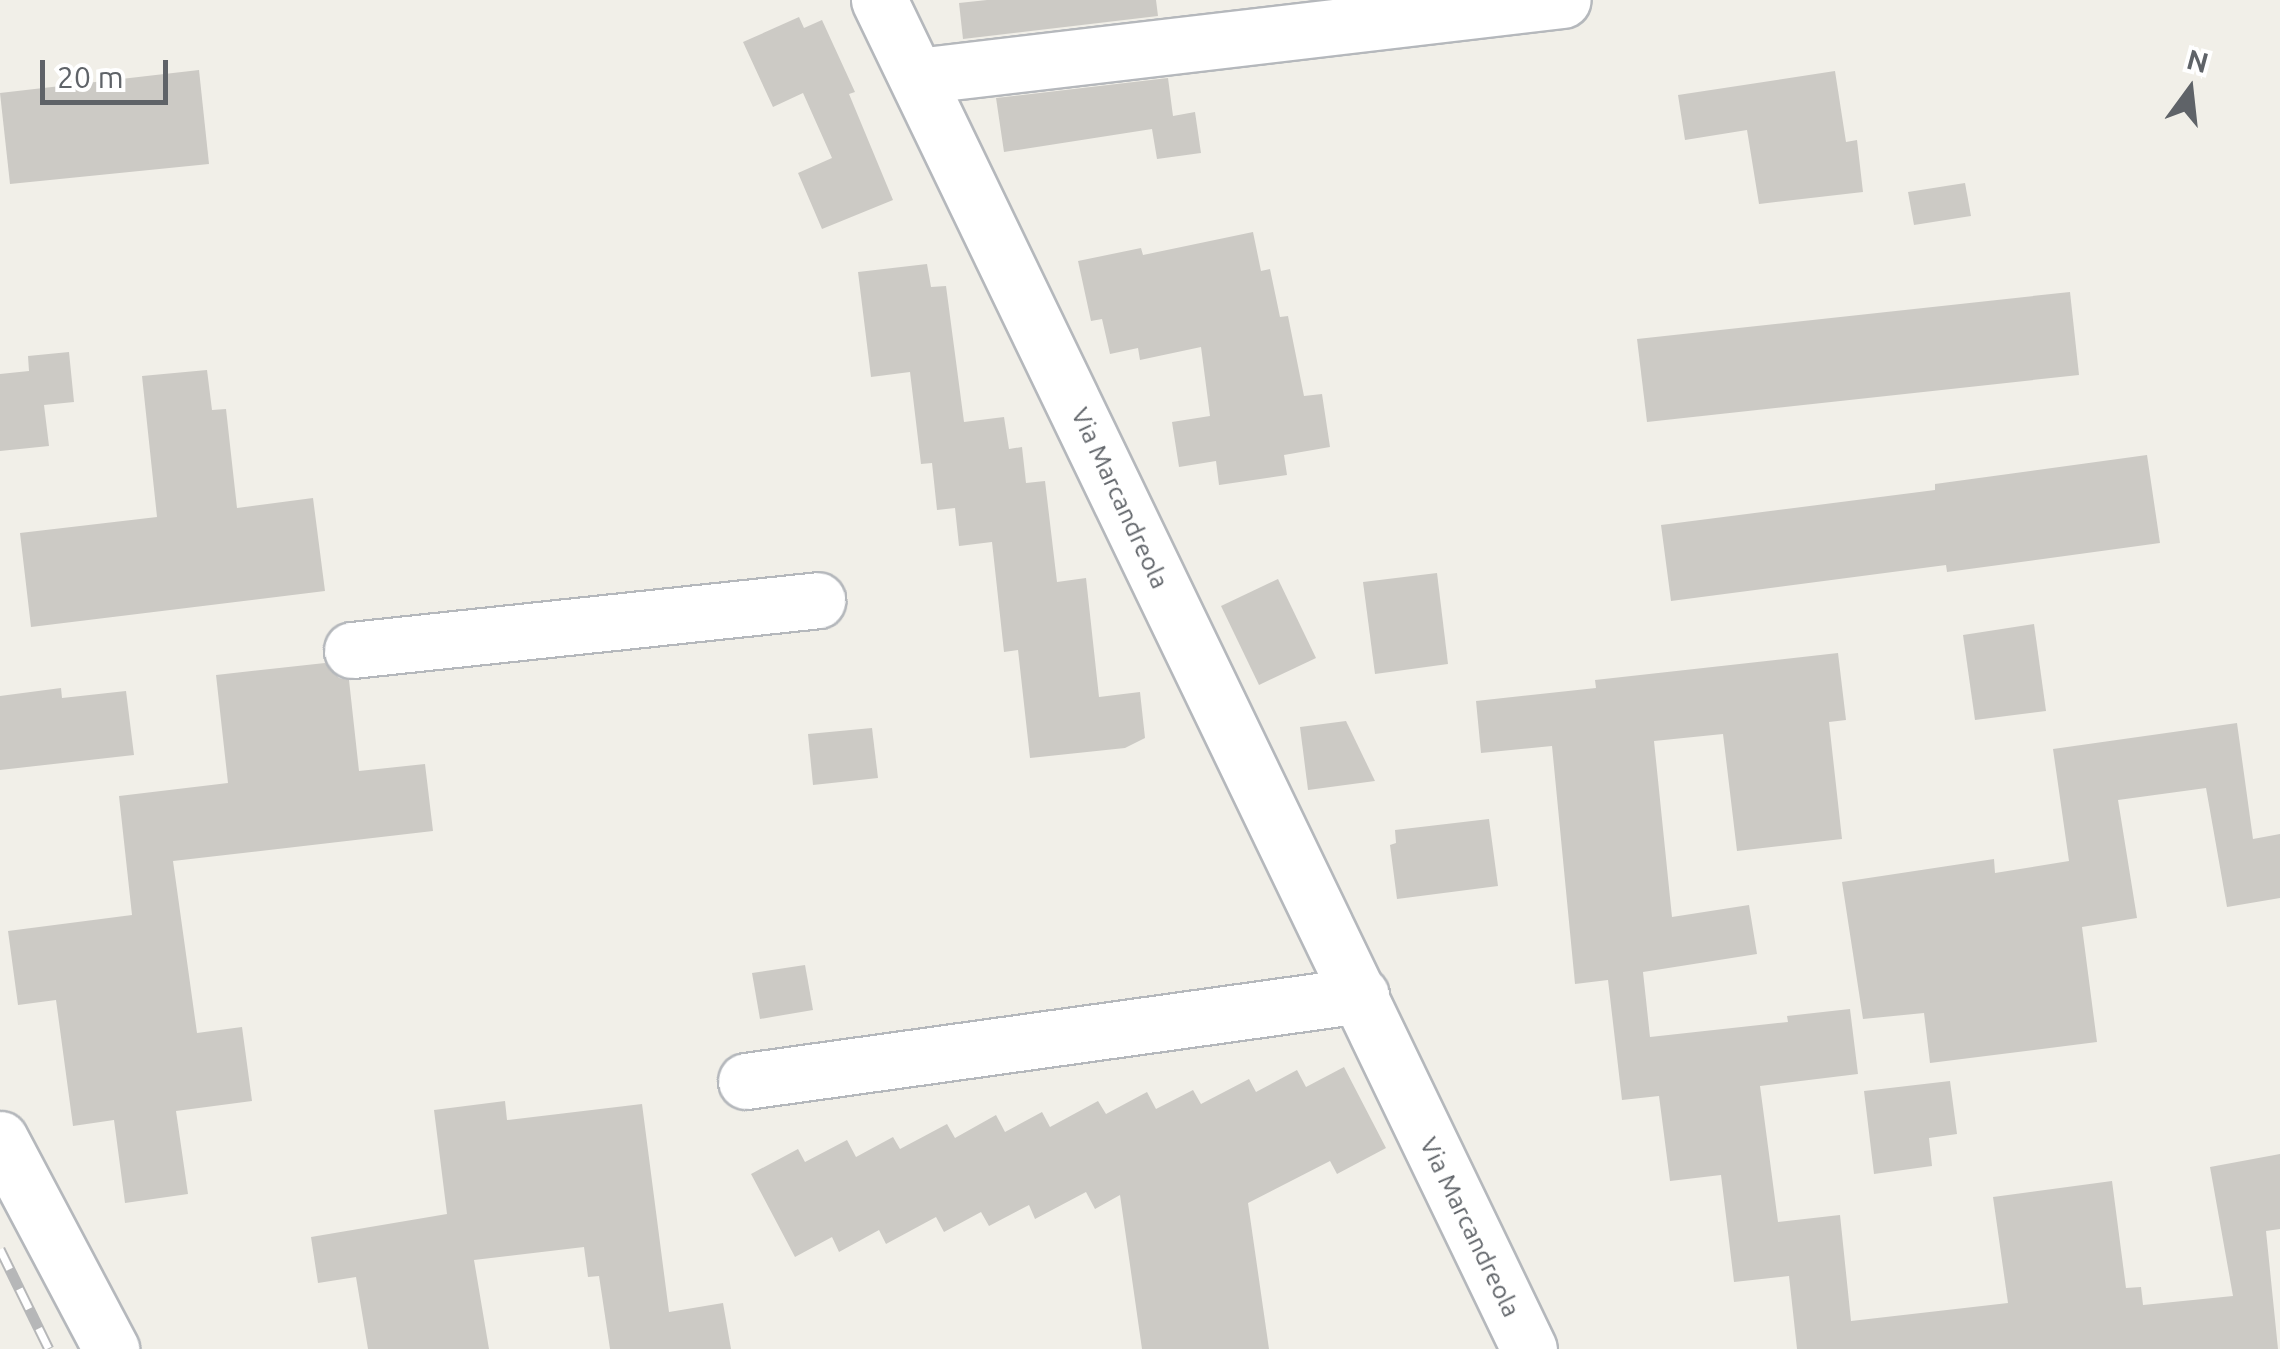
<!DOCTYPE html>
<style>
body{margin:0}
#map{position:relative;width:2280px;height:1349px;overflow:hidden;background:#f1efe8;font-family:Ubuntu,sans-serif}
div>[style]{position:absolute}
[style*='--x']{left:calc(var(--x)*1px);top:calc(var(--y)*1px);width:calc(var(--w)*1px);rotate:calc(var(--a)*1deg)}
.building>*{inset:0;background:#cccac5}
.roads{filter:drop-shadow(2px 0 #b5b8bc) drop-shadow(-2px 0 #b5b8bc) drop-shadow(0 2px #b5b8bc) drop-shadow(0 -2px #b5b8bc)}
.minor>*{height:55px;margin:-27.5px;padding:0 27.5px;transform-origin:27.5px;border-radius:27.5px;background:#fff}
.rail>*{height:11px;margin-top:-5.5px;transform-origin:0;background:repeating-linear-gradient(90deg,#fff 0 22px,#b6b7b8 0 44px);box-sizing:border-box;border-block:2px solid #b6b7b8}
span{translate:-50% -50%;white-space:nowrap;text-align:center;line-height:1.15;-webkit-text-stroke:10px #fff;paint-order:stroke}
.street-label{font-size:25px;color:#5f6368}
.north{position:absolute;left:2140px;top:40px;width:100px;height:100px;-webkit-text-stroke:8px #fff;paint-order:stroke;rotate:15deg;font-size:28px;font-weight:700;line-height:40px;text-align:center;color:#5f6368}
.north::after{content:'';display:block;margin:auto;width:35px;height:45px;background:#5f6368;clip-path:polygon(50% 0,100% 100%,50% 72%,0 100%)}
.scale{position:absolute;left:40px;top:60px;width:128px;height:45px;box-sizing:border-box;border:5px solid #5f6368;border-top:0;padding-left:12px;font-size:30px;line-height:35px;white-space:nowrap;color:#5f6368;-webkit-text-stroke:8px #fff;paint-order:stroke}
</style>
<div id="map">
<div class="building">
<i style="clip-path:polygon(987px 0,1156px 0,1158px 16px,963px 39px,959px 3px)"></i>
<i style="clip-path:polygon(799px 17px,804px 28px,822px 20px,855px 92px,849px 94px,893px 200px,822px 229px,798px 173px,832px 158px,803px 93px,773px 107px,743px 42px)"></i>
<i style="clip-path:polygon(199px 70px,209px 164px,10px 184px,0 93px)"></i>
<i style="clip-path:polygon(1835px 71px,1846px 142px,1857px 140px,1863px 192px,1759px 204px,1747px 130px,1685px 140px,1678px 95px)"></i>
<i style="clip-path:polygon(1168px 78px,1173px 116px,1195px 112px,1201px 153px,1157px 159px,1152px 129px,1004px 152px,996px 98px)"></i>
<i style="clip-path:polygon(1965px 183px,1971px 216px,1914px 225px,1908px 192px)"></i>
<i style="clip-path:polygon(1253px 232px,1261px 271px,1270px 269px,1280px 317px,1288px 316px,1304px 396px,1322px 394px,1330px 447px,1284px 455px,1287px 475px,1219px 485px,1216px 461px,1179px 467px,1172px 422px,1210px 416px,1201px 347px,1140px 360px,1138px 348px,1110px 354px,1102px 319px,1091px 321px,1078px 261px,1141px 248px,1143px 255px)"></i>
<i style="clip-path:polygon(927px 264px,931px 287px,946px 286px,964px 422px,1004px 417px,1009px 449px,1022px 447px,1026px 483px,1045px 481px,1057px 582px,1086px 578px,1099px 697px,1140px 692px,1145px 738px,1125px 748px,1030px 758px,1018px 650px,1004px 652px,992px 542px,959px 546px,955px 508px,937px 510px,932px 463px,921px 464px,910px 372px,871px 377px,858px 272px)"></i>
<i style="clip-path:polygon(2070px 292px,2079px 375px,1647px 422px,1637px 339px)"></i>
<i style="clip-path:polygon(69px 352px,74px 402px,44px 405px,49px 446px,0 451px,0 374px,29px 371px,28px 356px)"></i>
<i style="clip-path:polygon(207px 370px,212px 410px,226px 409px,237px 508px,313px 498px,325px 591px,31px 627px,20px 533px,157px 517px,142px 376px)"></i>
<i style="clip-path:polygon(2147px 455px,2160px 543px,1947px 572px,1946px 565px,1671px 601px,1661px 525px,1935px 490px,1935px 484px)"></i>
<i style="clip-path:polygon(1437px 573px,1448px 664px,1375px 674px,1363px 582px)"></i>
<i style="clip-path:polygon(1278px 579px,1316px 658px,1259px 685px,1221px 606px)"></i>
<i style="clip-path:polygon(2034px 624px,2046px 711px,1975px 720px,1963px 635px)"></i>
<i style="clip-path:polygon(1838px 653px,1846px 720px,1829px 722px,1842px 839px,1737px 851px,1723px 734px,1654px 741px,1672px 917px,1749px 905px,1757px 954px,1643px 972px,1650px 1037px,1788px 1022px,1787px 1016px,1850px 1009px,1858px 1074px,1760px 1086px,1778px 1222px,1840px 1215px,1851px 1321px,2008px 1303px,1993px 1197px,2112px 1181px,2126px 1288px,2141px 1287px,2143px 1305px,2233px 1296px,2210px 1167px,2280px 1154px,2280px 1229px,2266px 1231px,2278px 1349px,1797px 1349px,1789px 1276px,1734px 1282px,1721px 1175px,1670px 1181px,1659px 1096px,1622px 1100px,1608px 980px,1575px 984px,1552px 746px,1481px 753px,1476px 701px,1596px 688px,1595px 680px)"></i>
<i style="clip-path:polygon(325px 663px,339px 678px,349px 680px,359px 771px,425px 764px,433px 831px,173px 861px,197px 1033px,242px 1027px,252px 1101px,176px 1111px,188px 1194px,125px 1203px,114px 1120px,73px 1126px,56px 1000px,18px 1005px,8px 931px,132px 915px,119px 796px,228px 783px,216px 675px)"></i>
<i style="clip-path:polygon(61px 688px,62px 698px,126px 691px,134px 755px,0 770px,0 696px)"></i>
<i style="clip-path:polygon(1346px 721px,1375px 781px,1308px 790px,1300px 727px)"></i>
<i style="clip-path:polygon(2237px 723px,2253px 839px,2280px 834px,2280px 898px,2227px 907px,2206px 788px,2118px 800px,2137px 918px,2082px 927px,2097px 1042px,1930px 1063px,1924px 1013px,1863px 1019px,1842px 882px,1994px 859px,1995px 873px,2069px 861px,2053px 749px)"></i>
<i style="clip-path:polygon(872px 728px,878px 778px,813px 785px,808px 734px)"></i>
<i style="clip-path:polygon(1489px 819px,1498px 886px,1397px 899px,1390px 845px,1396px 843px,1395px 830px)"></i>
<i style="clip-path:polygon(805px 965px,813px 1010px,760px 1019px,752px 973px)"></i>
<i style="clip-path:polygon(1344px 1067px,1386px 1148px,1337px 1174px,1330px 1161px,1248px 1203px,1269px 1349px,1142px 1349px,1120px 1195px,1095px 1209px,1086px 1192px,1035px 1219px,1029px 1205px,989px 1226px,981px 1212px,944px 1232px,936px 1217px,886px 1244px,879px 1230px,839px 1252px,832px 1237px,795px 1257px,751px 1174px,798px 1149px,805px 1162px,847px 1140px,856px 1157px,893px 1137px,900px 1149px,947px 1124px,955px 1138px,996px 1115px,1005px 1132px,1042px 1112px,1050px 1127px,1098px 1101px,1106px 1114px,1147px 1092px,1156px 1109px,1193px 1090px,1201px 1104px,1249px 1079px,1256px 1092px,1297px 1070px,1306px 1087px)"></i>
<i style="clip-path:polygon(1950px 1081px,1957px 1134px,1929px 1138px,1932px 1166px,1874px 1174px,1864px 1091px)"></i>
<i style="clip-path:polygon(505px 1101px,507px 1120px,642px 1104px,669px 1312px,723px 1303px,731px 1349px,610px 1349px,599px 1276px,588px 1277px,584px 1247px,474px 1260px,489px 1349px,368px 1349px,356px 1277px,318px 1283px,311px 1237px,447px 1214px,434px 1110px)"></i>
</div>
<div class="roads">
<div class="minor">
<i style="--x:879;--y:0;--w:1497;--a:64.27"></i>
<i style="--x:917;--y:76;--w:650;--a:-6.71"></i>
<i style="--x:352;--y:650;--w:468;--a:-6.1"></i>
<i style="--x:746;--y:1081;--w:621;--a:-7.96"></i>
<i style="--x:0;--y:1139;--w:238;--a:62.1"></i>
</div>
</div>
<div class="rail">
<i style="--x:0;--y:1249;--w:111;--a:63.9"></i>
</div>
<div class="street-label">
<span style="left:1120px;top:498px;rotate:65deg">Via Marcandreola</span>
<span style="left:1470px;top:1227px;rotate:64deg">Via Marcandreola</span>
</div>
<div class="north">N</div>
<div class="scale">20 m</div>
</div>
